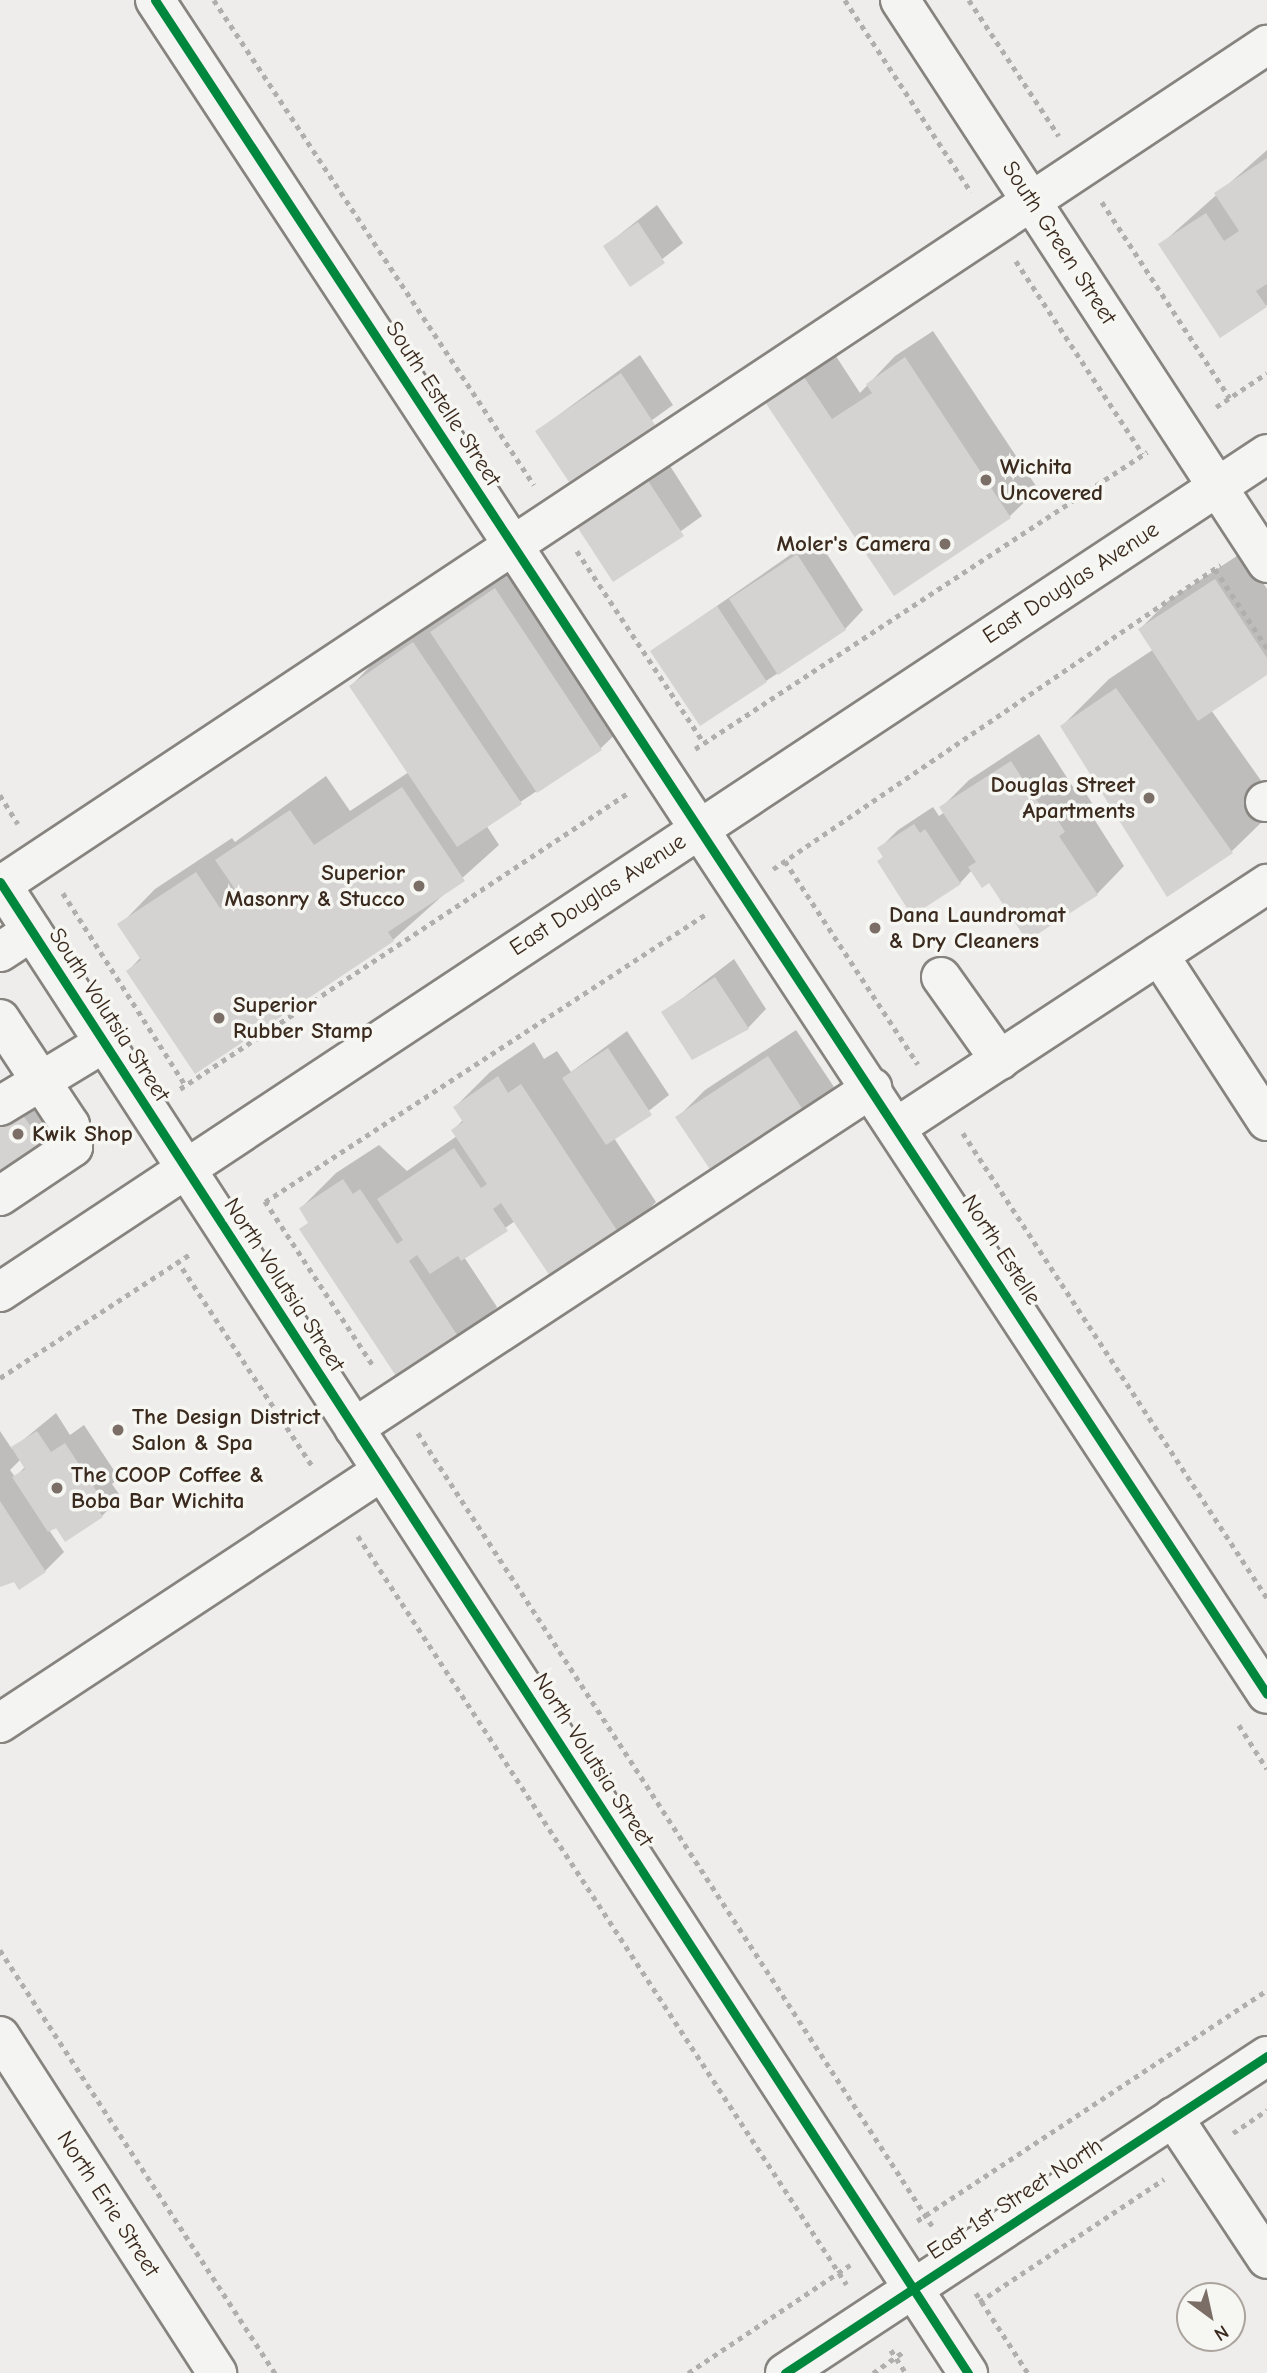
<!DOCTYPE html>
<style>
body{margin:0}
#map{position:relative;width:1267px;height:2373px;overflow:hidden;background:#eeedeb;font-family:"Comic Neue",sans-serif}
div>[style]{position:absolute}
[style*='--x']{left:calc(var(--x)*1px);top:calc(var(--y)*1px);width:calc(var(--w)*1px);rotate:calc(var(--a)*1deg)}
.shadow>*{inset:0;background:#0003}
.building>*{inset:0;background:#d4d3d1}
.path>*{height:4.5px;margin-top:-2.25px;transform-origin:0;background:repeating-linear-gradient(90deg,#b1afad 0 5px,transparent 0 10px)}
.roads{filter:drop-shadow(2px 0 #87837f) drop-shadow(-2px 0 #87837f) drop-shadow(0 2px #87837f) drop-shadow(0 -2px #87837f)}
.minor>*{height:38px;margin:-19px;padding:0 19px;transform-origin:19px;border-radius:19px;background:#f4f4f2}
.major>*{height:38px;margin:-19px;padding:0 19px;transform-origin:19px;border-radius:19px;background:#f4f4f2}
.cycleway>*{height:9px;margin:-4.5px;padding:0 4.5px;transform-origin:4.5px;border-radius:4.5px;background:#00873e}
.dots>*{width:19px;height:19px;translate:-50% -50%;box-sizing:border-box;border:4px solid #f6f6f2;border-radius:50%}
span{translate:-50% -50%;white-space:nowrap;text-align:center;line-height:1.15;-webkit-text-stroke:7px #f6f6f2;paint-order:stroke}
.street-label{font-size:23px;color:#3b2a1e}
.poi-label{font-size:23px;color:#3b2a1e;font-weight:700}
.left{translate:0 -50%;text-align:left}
.right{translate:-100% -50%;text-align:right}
.north{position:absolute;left:1176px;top:2282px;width:70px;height:70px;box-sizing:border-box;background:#f6f6f2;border:2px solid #aba49d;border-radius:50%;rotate:147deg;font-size:19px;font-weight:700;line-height:28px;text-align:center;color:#3b2a1e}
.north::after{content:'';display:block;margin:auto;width:24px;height:32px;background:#7a6e66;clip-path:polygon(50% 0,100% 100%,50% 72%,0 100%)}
</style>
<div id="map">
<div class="shadow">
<i style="clip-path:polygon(1267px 150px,1267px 305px,1220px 336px,1160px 245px)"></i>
<i style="clip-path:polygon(657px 205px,683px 243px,630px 284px,605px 246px)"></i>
<i style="clip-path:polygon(933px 331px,1038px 489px,1010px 516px,894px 593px,763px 397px,828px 344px,860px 393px,895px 356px)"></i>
<i style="clip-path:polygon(640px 355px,673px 405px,569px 480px,537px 431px)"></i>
<i style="clip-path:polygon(665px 458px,702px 516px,614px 579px,577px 522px)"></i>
<i style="clip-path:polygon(816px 537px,863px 610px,845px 629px,766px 681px,652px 651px)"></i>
<i style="clip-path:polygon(1243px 552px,1267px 589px,1267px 673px,1211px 710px,1267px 789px,1267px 817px,1231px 852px,1062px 726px,1109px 679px,1154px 649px,1140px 629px,1168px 601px)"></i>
<i style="clip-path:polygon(524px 562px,629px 721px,601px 748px,486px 825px,499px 845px,393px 940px,128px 971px,141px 957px,120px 925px,155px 889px,232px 838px,235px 842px,326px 776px,350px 811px,409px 772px,351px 686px,378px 658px)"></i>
<i style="clip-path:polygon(1039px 734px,1073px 787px,1079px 783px,1092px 803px,1087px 808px,1124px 866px,1097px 894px,972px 870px,960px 883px,879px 861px,884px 856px,879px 849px,898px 830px,933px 807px,939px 816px,945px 812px,942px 807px,969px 780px)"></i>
<i style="clip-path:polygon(734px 959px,766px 1009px,748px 1028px,663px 1013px)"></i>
<i style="clip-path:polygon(796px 1030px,834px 1087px,806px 1114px,678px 1117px,705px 1090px)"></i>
<i style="clip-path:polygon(627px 1031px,669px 1095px,614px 1138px,656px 1202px,621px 1237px,515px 1221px,464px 1257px,497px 1307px,462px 1343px,301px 1208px,336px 1173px,379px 1145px,407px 1171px,457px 1136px,453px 1130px,463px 1120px,455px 1107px,490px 1072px,534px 1042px,544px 1059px,557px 1051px,571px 1072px)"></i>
<i style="clip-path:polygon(28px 1101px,53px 1137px,44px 1146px,0 1120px)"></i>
<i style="clip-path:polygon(evenodd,56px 1413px,70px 1435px,84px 1425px,119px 1478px,112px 1484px,121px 1497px,102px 1516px,49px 1530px,64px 1552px,45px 1571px,0 1586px,0 1431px,12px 1449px,56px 1413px,21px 1459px,26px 1466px,15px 1477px,10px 1470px,21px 1459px)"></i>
</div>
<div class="building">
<i style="clip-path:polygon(1267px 158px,1267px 284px,1256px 291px,1267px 307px,1220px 338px,1158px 244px,1206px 213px,1224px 241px,1239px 231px,1214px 193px)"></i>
<i style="clip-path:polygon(638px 222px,665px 263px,630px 287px,603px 246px)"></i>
<i style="clip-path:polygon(905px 357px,1011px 518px,894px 596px,761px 396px,800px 371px,832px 419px,872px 393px,866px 384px)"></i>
<i style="clip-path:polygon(621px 373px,655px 425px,569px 482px,535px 431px)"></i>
<i style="clip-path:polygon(645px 476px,684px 536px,613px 582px,574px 522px)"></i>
<i style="clip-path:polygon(797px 554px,846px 630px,778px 675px,729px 599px)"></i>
<i style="clip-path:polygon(1215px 579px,1267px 658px,1267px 675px,1198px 721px,1138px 629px)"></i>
<i style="clip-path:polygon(495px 588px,602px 750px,537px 793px,430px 632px)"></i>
<i style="clip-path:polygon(717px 606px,767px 682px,700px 726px,650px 651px)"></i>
<i style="clip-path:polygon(413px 642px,522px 804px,457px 847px,349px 686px)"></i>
<i style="clip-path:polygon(1116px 688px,1233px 853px,1167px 897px,1060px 726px)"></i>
<i style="clip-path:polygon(1011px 761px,1045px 813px,1051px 809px,1065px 832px,1059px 836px,1098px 895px,1027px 941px,989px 883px,982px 888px,968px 867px,976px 862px,939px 807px)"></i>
<i style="clip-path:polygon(402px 787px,465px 881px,388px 932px,394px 941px,195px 1074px,126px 971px,141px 960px,117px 924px,196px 872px,220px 908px,239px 895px,215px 860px,290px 810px,314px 845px)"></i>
<i style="clip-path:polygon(914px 824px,920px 833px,925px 829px,961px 884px,912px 916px,877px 861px,883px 857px,877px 848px)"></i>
<i style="clip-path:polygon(715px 977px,749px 1029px,692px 1060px,661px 1012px)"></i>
<i style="clip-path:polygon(608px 1048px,652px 1115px,606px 1145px,562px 1078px)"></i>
<i style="clip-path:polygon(768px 1056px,807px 1116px,715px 1177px,675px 1117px)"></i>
<i style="clip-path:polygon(498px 1076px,508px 1093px,521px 1084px,622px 1238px,554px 1282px,501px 1203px,493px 1209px,508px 1231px,461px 1261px,458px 1256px,430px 1274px,417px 1255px,409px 1261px,463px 1344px,402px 1385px,299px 1229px,308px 1223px,299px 1208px,343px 1179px,353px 1194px,360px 1189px,397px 1244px,403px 1240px,377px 1199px,454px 1148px,481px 1188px,487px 1184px,451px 1130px,463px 1122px,453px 1107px)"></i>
<i style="clip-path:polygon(19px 1109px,45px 1148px,0 1177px,0 1121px)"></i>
<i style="clip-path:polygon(37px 1431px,51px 1452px,65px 1443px,101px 1498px,94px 1503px,103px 1517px,65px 1542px,56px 1528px,48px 1532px,12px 1477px,25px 1469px,11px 1447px)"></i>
<i style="clip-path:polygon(0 1501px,46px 1572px,19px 1590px,14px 1582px,0 1587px)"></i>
</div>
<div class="path">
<i style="--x:214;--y:0;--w:581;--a:56.58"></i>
<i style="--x:845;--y:0;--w:230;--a:56.7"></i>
<i style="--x:969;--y:0;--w:163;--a:56.5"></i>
<i style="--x:1102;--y:202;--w:234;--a:56.9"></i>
<i style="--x:1016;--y:261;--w:231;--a:56.7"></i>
<i style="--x:1216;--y:407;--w:61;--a:-33.7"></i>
<i style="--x:577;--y:551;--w:230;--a:56.5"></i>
<i style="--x:1215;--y:569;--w:95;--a:56.6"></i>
<i style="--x:695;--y:749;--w:541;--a:-33.31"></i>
<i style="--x:0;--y:795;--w:34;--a:58"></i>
<i style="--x:785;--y:861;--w:243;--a:56.8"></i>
<i style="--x:773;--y:869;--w:541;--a:-34.22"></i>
<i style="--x:63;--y:893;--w:229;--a:57.5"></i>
<i style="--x:180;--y:1089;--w:537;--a:-33.45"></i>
<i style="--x:963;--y:1133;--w:556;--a:56.82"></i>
<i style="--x:265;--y:1201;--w:199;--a:56.7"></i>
<i style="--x:265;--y:1202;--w:527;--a:-33.15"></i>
<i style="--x:177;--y:1260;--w:248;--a:56.7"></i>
<i style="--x:0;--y:1378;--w:229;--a:-33.1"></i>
<i style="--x:418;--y:1433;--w:946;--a:57.03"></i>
<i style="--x:358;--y:1536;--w:894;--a:56.86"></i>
<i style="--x:1239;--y:1725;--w:52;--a:57.5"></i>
<i style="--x:0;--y:1950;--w:505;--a:56.97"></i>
<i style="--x:1233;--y:2133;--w:41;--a:-34.1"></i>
<i style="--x:917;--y:2221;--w:419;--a:-33.4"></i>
<i style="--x:976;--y:2293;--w:95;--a:57"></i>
<i style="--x:979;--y:2302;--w:222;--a:-33.6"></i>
<i style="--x:891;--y:2350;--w:27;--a:57"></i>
<i style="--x:688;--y:2373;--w:195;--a:-33.7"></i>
<i style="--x:873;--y:2373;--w:39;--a:-35"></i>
</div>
<div class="roads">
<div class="minor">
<i style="--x:155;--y:0;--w:2026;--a:56.72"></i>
<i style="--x:900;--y:0;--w:672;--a:56.9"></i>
<i style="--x:1265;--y:802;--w:2;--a:-27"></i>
<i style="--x:0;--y:882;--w:1778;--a:57.01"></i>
<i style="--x:0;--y:886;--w:1521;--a:-33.58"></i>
<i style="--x:0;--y:952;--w:38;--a:-33"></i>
<i style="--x:1159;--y:955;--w:198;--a:57"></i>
<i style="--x:941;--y:977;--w:102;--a:54.6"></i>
<i style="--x:0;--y:1019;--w:127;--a:56.6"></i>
<i style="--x:70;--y:1125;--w:22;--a:82"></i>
<i style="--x:73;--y:1147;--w:88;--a:146.1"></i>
<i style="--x:0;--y:1106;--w:122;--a:-31.2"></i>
<i style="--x:897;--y:1127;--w:443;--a:-33.3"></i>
<i style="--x:354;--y:1428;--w:620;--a:-33.28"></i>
<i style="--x:0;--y:1723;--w:458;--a:-33.4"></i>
<i style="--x:0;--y:2036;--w:401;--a:57.2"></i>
<i style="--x:1173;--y:2117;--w:170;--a:56.5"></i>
<i style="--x:785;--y:2373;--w:577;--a:-33.33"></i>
</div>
<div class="major">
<i style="--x:0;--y:1292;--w:1519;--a:-33.48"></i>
</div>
</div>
<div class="cycleway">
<i style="--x:155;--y:0;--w:2026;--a:56.72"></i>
<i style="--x:0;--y:882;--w:1778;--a:57.01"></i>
<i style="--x:785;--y:2373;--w:577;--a:-33.33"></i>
</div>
<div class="dots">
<i style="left:986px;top:480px;background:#7a6e66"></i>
<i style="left:945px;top:544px;background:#7a6e66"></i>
<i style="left:1149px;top:798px;background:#7a6e66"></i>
<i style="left:419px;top:886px;background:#7a6e66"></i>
<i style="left:875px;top:928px;background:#7a6e66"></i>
<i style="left:219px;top:1018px;background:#7a6e66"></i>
<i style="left:18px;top:1134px;background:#7a6e66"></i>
<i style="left:118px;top:1430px;background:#7a6e66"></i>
<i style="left:57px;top:1488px;background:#7a6e66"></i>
</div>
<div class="street-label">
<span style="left:1059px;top:243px;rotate:57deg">South Green Street</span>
<span style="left:443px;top:404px;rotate:57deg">South Estelle Street</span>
<span style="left:1071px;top:583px;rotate:-33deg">East Douglas Avenue</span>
<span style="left:598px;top:895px;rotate:-33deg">East Douglas Avenue</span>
<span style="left:109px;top:1015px;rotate:57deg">South Volutsia Street</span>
<span style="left:1001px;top:1250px;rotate:57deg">North Estelle</span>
<span style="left:284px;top:1285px;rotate:57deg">North Volutsia Street</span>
<span style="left:593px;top:1760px;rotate:57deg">North Volutsia Street</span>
<span style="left:1015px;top:2199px;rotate:-33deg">East 1st Street North</span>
<span style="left:108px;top:2204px;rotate:57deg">North Erie Street</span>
</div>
<div class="poi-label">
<span class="left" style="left:1000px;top:480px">Wichita<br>Uncovered</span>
<span class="right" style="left:931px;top:544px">Moler's Camera</span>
<span class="right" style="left:1135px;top:798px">Douglas Street<br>Apartments</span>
<span class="right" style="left:405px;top:886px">Superior<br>Masonry &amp; Stucco</span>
<span class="left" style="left:889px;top:928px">Dana Laundromat<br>&amp; Dry Cleaners</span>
<span class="left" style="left:233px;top:1018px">Superior<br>Rubber Stamp</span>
<span class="left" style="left:32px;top:1134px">Kwik Shop</span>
<span class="left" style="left:132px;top:1430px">The Design District<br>Salon &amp; Spa</span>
<span class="left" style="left:71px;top:1488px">The COOP Coffee &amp;<br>Boba Bar Wichita</span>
</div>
<div class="north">N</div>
</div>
